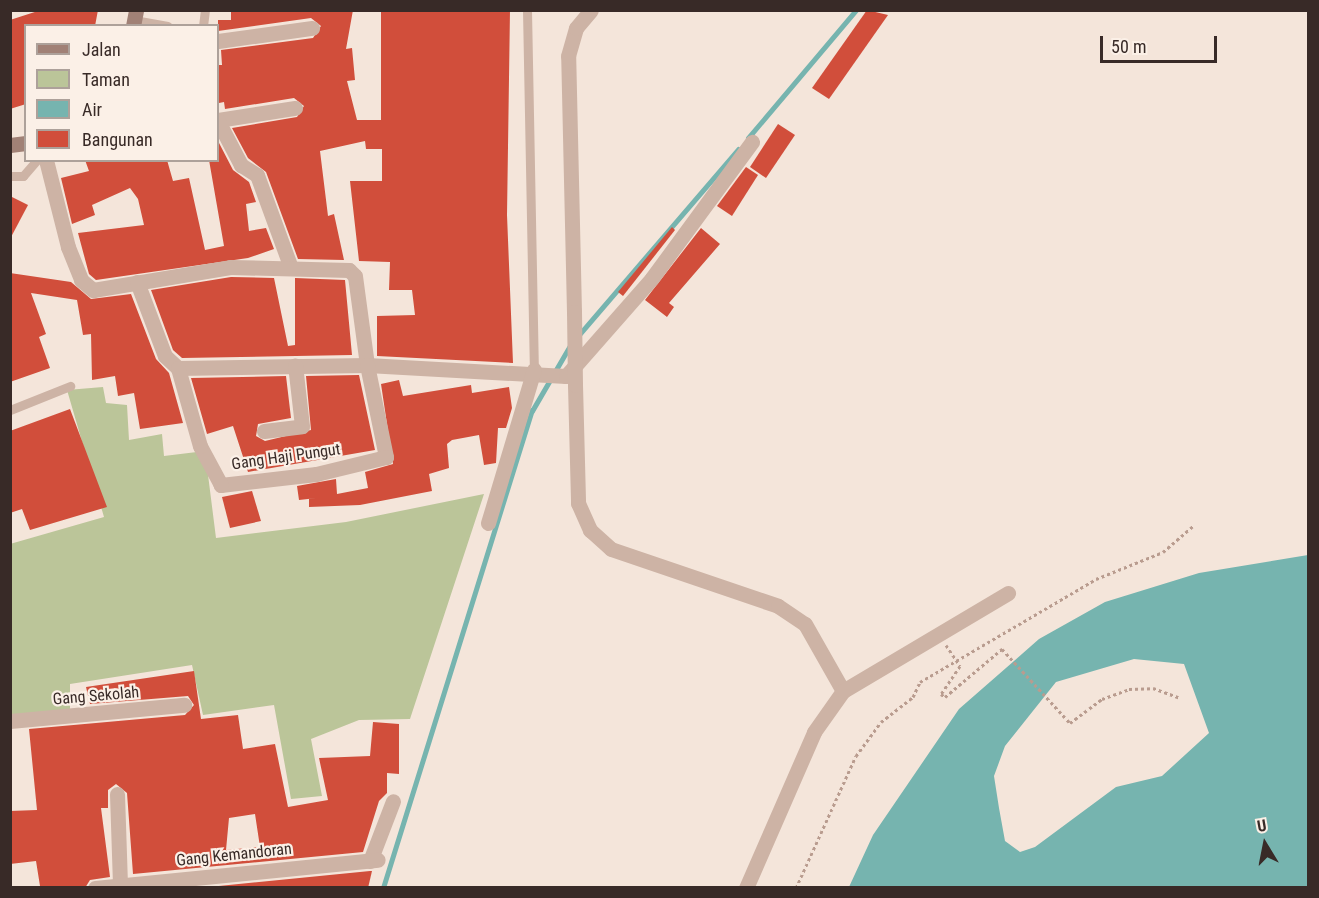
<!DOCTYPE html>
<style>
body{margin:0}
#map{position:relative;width:1319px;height:898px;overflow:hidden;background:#f4e5da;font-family:"Roboto Condensed",sans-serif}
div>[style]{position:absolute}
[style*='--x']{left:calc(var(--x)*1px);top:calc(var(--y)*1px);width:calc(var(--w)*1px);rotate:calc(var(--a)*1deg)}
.green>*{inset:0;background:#bbc599}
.water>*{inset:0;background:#76b4af}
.stream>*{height:4.5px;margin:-2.25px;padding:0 2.25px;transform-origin:2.25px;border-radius:2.25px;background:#76b4af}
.building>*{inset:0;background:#d14e3b}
.path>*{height:3px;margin-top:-1.5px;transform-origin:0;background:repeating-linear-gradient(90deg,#b99c8f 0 3px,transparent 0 6px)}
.service>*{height:9px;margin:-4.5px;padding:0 4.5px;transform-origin:4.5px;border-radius:4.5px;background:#cdb3a5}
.minor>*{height:15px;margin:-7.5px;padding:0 7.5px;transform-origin:7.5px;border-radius:7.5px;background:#cdb3a5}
.secondary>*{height:15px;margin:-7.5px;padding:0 7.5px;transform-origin:7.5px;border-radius:7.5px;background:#a18176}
.minor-bridge>*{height:15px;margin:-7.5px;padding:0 7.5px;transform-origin:7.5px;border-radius:7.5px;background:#cdb3a5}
span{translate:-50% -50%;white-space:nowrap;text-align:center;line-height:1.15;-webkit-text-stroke:4.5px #fbf0e7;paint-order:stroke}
.street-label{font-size:16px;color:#382a27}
.frame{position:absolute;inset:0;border:12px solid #382a27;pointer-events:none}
.legend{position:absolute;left:24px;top:24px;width:195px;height:138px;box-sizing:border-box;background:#fbf0e7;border:2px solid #ada19a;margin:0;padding:8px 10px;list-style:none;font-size:18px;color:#382a27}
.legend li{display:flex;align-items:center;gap:12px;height:30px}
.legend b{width:30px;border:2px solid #ada19a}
.north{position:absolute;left:1235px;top:814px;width:60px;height:60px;-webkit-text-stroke:4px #fbf0e7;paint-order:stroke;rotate:350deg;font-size:16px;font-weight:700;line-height:24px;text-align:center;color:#382a27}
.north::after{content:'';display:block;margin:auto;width:21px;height:27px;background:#382a27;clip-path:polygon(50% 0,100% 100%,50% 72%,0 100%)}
.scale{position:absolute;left:1100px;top:36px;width:117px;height:27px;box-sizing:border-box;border:3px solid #382a27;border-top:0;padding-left:8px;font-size:18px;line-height:21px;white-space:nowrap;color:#382a27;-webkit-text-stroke:4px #fbf0e7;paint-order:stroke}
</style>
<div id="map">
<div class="green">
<i style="clip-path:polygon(103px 387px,106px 403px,127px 405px,129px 440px,162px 434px,164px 456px,205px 451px,216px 538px,346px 522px,484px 494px,410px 719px,359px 720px,311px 739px,322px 796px,291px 799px,274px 705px,203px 715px,192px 665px,70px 684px,70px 715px,11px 717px,10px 544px,104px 517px,67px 390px)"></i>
</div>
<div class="water">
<i style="clip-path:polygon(evenodd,1308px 555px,1308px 887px,849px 887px,873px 835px,959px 709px,1039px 639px,1105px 602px,1199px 573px,1308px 555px,1134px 659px,1184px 664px,1209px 733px,1162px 776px,1116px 787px,1035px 847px,1020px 852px,1005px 841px,999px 808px,994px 776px,1005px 746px,1056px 682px,1134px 659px)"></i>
</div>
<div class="stream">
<i style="--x:748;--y:138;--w:167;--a:-49.8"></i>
<i style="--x:578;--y:336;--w:246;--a:-49.4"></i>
<i style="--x:383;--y:888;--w:500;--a:-72.7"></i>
<i style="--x:532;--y:411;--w:78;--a:-59.8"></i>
</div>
<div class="building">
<i style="clip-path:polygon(41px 10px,98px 10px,95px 26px,26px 26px,26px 104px,10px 109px,10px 20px)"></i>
<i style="clip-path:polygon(231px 10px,353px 10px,346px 49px,352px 48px,355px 80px,347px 81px,357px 120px,381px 120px,381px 10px,510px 10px,507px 215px,513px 363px,377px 356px,377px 316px,415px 315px,412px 290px,389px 290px,390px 262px,359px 261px,350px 181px,382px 181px,382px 149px,366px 149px,365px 141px,320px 151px,328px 216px,334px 214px,344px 260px,298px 259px,266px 172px,248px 158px,232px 128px,297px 117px,304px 106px,294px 98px,225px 109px,224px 102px,219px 103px,218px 65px,222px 65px,221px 50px,313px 38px,321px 26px,311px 18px,218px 31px,218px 20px,231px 20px)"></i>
<i style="clip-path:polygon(867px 10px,888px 15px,829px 99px,812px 88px)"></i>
<i style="clip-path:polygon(778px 124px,795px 135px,766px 178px,750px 167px)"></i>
<i style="clip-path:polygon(218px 141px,233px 170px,249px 182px,256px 202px,246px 204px,249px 231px,266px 228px,274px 249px,248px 258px,96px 280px,89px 274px,78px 233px,144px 225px,138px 199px,130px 188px,92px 205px,95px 215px,72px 224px,61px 178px,89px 171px,85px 160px,167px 160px,173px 181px,189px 178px,205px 250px,224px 246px,209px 160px,218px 160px)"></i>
<i style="clip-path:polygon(746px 167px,758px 175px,732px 216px,717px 206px)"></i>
<i style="clip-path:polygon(10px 196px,28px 205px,10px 239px)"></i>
<i style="clip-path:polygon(672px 227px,675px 230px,623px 296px,618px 292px)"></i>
<i style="clip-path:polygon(701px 228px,720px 244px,669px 303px,674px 307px,667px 317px,645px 300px)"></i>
<i style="clip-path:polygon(10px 273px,71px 282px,91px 299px,131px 294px,156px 359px,169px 373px,183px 423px,140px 429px,134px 393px,118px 396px,115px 376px,92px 380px,91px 334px,83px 335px,77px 300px,31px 293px,46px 334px,39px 337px,50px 368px,10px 382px)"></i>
<i style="clip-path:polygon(231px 277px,274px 278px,288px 346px,295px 345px,295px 278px,345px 280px,352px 355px,182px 358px,173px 350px,151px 290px)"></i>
<i style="clip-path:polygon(359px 375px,375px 450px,248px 472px,233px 426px,207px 434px,191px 378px,286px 376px,291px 418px,258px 424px,256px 436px,265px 441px,311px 430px,306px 376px)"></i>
<i style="clip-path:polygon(399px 380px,403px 396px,471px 385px,472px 393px,509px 387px,512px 408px,506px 428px,498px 428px,496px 463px,484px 465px,479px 435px,452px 440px,447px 444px,449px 468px,429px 474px,432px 491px,360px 505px,309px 507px,309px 499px,317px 498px,299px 500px,297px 486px,336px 479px,337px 494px,368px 488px,365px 472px,393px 464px,381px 384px)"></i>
<i style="clip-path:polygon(70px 409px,107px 507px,30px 530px,22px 509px,10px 513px,10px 431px)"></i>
<i style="clip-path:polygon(252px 491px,261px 521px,230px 528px,222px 497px)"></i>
<i style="clip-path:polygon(evenodd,194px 671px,201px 719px,238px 715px,243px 749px,275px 744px,288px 807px,328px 800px,319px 758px,370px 756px,373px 722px,399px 724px,399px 774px,387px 773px,387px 793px,379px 801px,363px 852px,133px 874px,127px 793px,116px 784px,108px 790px,108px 808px,101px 808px,110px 877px,90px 880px,85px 888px,40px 886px,36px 861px,10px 864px,10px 811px,37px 810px,29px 729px,185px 715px,194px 705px,188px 696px,90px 704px,86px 687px,194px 671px,255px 814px,260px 847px,226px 850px,229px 818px,255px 814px)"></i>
<i style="clip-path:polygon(372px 871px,368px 888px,199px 888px,370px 871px)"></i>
</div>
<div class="path">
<i style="--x:946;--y:645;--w:25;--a:56"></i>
<i style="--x:960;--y:666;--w:34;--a:124"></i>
<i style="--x:941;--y:694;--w:5;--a:37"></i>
<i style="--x:945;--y:697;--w:75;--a:-40.1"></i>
<i style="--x:1002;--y:649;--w:100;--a:47.4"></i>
<i style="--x:1070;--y:723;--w:40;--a:-37"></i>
<i style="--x:1102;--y:699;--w:29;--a:-20"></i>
<i style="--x:1129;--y:689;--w:24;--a:-2"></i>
<i style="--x:1153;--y:688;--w:27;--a:20"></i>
<i style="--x:796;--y:888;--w:145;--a:-65.6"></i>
<i style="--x:856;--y:756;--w:42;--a:-53.7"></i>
<i style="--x:881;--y:722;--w:41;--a:-38"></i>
<i style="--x:913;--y:697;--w:17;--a:-65"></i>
<i style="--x:920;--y:682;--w:204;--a:-30.3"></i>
<i style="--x:1096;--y:579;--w:72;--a:-21.9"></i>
<i style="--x:1163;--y:552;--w:40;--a:-41"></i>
</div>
<div class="service">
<i style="--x:527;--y:10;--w:360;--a:88.9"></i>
<i style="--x:134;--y:20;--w:34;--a:10"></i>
<i style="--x:203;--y:26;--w:16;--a:-83"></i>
<i style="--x:10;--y:176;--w:13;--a:0"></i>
<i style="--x:23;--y:176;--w:21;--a:-49"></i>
<i style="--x:10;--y:410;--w:65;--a:-21.8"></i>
</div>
<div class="minor">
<i style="--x:218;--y:41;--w:95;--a:-7.9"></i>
<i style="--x:218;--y:120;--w:78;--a:-8.9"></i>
<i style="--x:218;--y:121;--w:50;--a:62.4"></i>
<i style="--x:241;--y:165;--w:19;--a:32"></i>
<i style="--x:257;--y:175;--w:96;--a:69.9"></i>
<i style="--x:46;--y:160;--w:90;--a:75.8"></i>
<i style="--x:68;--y:247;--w:35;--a:68"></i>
<i style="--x:81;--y:280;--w:16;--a:40"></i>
<i style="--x:93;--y:290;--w:139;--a:-9.5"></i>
<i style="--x:230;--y:267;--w:119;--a:1.4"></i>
<i style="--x:349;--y:270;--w:8;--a:45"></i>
<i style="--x:355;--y:276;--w:90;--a:82.3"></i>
<i style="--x:367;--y:365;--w:199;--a:3.2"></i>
<i style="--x:566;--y:376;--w:130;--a:-48.7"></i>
<i style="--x:652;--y:278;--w:169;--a:-53.7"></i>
<i style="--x:137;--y:282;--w:79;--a:69.3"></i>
<i style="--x:165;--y:356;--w:18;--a:43"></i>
<i style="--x:178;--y:368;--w:189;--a:-0.9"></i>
<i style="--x:367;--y:365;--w:94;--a:78.3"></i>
<i style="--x:386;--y:457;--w:72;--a:166.3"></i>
<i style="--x:316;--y:474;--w:96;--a:173.4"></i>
<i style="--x:221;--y:485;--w:44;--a:-118.3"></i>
<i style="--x:200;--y:446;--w:81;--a:-105.8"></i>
<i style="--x:574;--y:312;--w:256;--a:-91.3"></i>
<i style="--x:568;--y:56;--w:29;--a:-74"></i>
<i style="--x:576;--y:28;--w:23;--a:-50"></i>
<i style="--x:575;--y:385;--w:118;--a:88.5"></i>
<i style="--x:578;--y:503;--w:30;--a:66"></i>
<i style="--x:590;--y:530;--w:28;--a:42"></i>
<i style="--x:611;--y:549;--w:176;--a:18.8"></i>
<i style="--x:778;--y:606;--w:32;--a:34"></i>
<i style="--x:805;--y:624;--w:77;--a:60.4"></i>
<i style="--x:264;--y:431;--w:38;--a:-7"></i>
<i style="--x:302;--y:426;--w:61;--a:-96.5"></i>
<i style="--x:488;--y:523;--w:160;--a:-73.3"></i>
<i style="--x:10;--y:721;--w:175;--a:-5.3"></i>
<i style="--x:117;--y:794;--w:91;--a:88.1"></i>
<i style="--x:370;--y:861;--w:64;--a:-69"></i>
<i style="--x:95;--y:888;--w:284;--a:-5.7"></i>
<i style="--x:746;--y:888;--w:170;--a:-66.4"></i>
<i style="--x:814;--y:732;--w:50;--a:-54.7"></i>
<i style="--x:843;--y:691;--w:192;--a:-30.7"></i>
</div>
<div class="secondary">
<i style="--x:133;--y:26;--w:16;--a:-79"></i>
<i style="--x:10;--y:145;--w:16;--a:-7"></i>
</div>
<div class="minor-bridge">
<i style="--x:574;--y:312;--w:73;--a:89.2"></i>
</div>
<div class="street-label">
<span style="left:286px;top:457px;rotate:-8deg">Gang Haji Pungut</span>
<span style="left:96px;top:696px;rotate:-5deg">Gang Sekolah</span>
<span style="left:234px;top:855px;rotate:-6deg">Gang Kemandoran</span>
</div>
<div class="frame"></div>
<ul class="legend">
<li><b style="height:8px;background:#a18176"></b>Jalan</li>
<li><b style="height:16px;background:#bbc599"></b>Taman</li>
<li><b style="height:16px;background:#76b4af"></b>Air</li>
<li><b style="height:16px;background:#d14e3b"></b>Bangunan</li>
</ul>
<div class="north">U</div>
<div class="scale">50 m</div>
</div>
